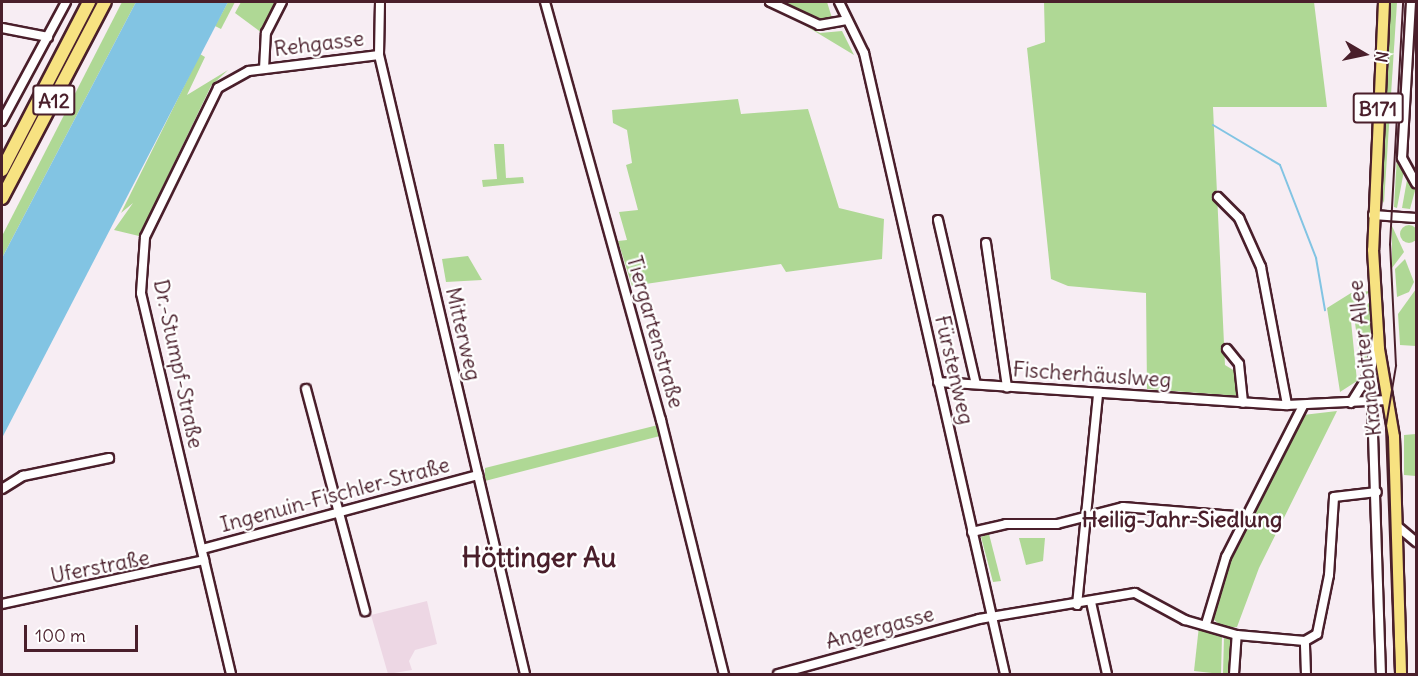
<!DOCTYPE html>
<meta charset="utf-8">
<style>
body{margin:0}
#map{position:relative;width:1418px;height:676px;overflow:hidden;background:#f7edf3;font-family:Delius,sans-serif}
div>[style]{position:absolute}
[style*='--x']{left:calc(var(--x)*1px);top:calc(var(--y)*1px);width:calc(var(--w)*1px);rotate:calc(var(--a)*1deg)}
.built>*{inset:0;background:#edd7e4}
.green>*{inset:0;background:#afd895}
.round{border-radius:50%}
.water>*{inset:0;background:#82c4e3}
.stream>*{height:2px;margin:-1px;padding:0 1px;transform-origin:1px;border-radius:1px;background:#82c4e3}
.roads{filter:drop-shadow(2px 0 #4a1f2b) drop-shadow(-2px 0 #4a1f2b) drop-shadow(0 2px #4a1f2b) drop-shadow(0 -2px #4a1f2b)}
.minor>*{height:8px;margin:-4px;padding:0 4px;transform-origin:4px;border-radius:4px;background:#fff}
.major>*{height:10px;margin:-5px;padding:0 5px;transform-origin:5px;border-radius:5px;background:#f7e281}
.highway>*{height:12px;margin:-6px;padding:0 6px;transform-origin:6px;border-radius:6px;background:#f7e281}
.tram>*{height:1.5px;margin:-0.75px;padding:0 0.75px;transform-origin:0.75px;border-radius:0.75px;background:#4a1f2b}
span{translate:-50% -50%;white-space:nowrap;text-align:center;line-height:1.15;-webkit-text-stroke:4.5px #fff;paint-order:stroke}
.shield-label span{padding:2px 4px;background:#fff;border:2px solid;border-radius:4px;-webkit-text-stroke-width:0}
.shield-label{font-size:20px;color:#4a1f2b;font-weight:700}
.street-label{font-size:21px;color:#4a1f2b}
.neighbourhood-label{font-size:22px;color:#4a1f2b;font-weight:700}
.district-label{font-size:27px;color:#4a1f2b;font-weight:700}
.frame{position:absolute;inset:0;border:3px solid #4a1f2b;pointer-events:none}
.north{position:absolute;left:1334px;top:24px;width:60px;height:60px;-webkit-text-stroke:4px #fff;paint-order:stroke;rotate:99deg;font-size:16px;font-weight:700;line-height:24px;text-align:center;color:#4a1f2b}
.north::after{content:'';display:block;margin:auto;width:21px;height:27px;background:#4a1f2b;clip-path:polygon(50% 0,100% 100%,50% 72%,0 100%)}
.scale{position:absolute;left:24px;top:625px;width:114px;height:27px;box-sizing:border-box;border:3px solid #4a1f2b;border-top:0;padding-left:8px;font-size:18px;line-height:21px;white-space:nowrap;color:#4a1f2b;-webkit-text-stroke:4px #fff;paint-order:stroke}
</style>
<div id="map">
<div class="built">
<i style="clip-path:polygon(427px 601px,437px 644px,415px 650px,409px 661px,412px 670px,388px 674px,371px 615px)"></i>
</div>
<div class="green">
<i style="clip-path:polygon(122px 2px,136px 2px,2px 258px,2px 236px)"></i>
<i style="clip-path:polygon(228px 2px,235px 2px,221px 29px,215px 26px)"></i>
<i style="clip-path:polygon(241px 2px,278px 2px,262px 33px,235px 13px)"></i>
<i style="clip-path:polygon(777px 2px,827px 2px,832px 18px,819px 18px)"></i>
<i style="clip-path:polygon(1044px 2px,1314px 2px,1327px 107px,1213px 107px,1225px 365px,1238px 373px,1239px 396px,1147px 389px,1146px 293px,1068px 286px,1051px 279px,1027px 48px,1045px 42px)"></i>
<i style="clip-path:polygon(1388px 2px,1397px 2px,1384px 203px,1381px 197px)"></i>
<i style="clip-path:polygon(1406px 2px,1403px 176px,1397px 208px,1394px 207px)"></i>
<i style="clip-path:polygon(796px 20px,820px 33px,842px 31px,854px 55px)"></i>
<i style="clip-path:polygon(200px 54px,205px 57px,187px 95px,228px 70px,211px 86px,139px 236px,114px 230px,133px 203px,121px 213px)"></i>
<i style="clip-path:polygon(738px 99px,741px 114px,808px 109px,839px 208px,884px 219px,882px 259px,786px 272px,781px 264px,632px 286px,618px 241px,627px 240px,619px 212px,638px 210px,626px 165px,632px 163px,627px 130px,613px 123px,612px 110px)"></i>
<i style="clip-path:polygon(494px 144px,504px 144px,506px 178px,523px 177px,524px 183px,483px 187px,482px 180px,497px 179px)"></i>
<i style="clip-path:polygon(1407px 180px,1416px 187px,1410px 209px,1402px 208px)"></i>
<i class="round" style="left:1400px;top:225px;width:18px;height:18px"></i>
<i style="clip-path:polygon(1392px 226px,1404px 252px,1392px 268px)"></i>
<i style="clip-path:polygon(468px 256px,482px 280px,446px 282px,442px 259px)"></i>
<i style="clip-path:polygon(1405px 259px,1414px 282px,1409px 292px,1397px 297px,1395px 269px)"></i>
<i style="clip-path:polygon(1416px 289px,1416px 346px,1400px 345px,1398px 314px)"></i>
<i style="clip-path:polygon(1370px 291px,1350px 311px,1357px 381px,1340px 392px,1327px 308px,1351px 293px)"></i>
<i style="clip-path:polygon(1371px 301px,1370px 364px,1363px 379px,1354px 316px)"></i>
<i style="clip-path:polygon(1337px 411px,1259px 568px,1237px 627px,1224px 628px,1207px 614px,1216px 580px,1248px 517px,1303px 415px)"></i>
<i style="clip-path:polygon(658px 425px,660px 436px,485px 481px,485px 468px)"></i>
<i style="clip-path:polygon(1416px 434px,1416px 476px,1404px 475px,1404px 435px)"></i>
<i style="clip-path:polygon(989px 534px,1001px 581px,993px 582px,981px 537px)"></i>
<i style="clip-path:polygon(1019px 538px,1045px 538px,1043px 561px,1026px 565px)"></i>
<i style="clip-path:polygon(1199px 626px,1222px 636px,1221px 674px,1194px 671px)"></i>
<i style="clip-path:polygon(1224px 636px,1235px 638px,1234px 674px,1223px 674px)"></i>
</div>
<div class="water">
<i style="clip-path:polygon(136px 2px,228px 2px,2px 438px,2px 258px)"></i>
</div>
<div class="stream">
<i style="--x:1213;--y:125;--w:78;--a:30.8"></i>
<i style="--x:1280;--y:165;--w:100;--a:68.8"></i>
<i style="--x:1316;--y:258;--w:53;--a:80.2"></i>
<i style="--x:1274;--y:526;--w:13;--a:-72"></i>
</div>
<div class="roads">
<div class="minor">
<i style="--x:380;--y:2;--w:53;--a:91.1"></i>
<i style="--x:379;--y:55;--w:636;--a:76.73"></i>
<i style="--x:545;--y:2;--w:434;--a:74.5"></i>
<i style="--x:661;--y:420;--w:262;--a:76.1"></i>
<i style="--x:770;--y:2;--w:54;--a:25.1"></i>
<i style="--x:819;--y:25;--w:28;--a:-10"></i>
<i style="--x:839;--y:2;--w:57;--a:63.9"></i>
<i style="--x:864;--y:53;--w:637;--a:77.21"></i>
<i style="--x:1411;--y:2;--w:156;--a:93.3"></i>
<i style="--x:1402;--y:158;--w:29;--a:61"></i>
<i style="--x:2;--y:28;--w:47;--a:11.1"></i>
<i style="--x:264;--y:69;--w:36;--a:-87"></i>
<i style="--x:266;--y:33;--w:35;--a:-63"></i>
<i style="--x:2;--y:121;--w:135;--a:-61.7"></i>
<i style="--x:1218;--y:197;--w:30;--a:45"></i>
<i style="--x:1239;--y:218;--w:54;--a:65.8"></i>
<i style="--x:1261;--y:267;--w:140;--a:79.3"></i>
<i style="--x:1373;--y:215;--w:43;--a:4"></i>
<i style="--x:938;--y:220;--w:168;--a:77"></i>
<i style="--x:986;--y:243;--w:146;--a:81.7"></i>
<i style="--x:1227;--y:349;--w:19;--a:51"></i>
<i style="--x:1239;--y:364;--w:39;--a:84"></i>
<i style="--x:938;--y:382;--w:350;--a:3.8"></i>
<i style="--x:1287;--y:405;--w:101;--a:-2.8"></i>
<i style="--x:306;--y:389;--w:230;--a:75.1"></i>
<i style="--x:1351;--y:403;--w:38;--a:-58"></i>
<i style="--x:1371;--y:371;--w:36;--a:-80"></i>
<i style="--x:1372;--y:404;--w:270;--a:88.1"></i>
<i style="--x:2;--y:489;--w:25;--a:-32"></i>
<i style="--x:23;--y:476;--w:88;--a:-11.8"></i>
<i style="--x:1397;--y:526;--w:25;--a:40"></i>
<i style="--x:972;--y:532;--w:35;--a:-13"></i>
<i style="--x:1006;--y:524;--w:51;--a:0"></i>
<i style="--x:1057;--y:524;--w:68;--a:-14.4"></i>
<i style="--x:1123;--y:507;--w:125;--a:4.6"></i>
<i style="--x:202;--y:549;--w:286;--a:-15"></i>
<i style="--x:1091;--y:602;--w:74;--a:77.5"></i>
<i style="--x:2;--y:604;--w:207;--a:-12.3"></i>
<i style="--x:1077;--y:605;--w:212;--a:-84.3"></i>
<i style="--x:1206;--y:624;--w:70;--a:-73.4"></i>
<i style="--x:1226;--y:557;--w:169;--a:-63"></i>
<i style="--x:231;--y:674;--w:391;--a:-103.3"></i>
<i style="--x:141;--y:293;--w:56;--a:-85.9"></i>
<i style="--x:145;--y:237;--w:166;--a:-63.9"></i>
<i style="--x:218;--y:88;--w:35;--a:-29"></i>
<i style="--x:249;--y:71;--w:131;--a:-7"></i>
<i style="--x:778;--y:674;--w:208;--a:-15.3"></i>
<i style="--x:979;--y:619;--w:158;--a:-9.5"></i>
<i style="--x:1135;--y:593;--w:57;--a:28.4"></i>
<i style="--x:1185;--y:620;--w:54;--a:16.1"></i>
<i style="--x:1234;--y:674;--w:39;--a:-86"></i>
<i style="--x:1237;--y:635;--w:68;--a:5"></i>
<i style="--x:1306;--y:674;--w:33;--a:-92"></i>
<i style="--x:1305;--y:641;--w:14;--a:-30"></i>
<i style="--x:1317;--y:634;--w:60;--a:-78.5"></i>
<i style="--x:1329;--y:575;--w:78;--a:-86.3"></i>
<i style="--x:1334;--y:497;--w:43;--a:-6.6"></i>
</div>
<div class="major">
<i style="--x:1384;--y:2;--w:248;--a:92.5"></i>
<i style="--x:1373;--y:250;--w:99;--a:86.5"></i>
<i style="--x:1379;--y:349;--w:89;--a:80.3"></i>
<i style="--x:1394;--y:437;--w:237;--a:88.3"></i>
</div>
<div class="highway">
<i style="--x:2;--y:170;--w:189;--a:-62.6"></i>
<i style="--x:2;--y:198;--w:221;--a:-62.3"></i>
</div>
</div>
<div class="tram">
<i style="--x:1395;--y:674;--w:248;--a:-92.1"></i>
<i style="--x:1386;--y:426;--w:61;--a:-80.5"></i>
<i style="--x:1396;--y:366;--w:121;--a:-92.8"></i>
<i style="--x:1390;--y:245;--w:243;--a:-86.9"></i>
</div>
<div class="shield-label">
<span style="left:54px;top:100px">A12</span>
<span style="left:1378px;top:108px">B171</span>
</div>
<div class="street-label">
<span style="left:319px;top:44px;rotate:-7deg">Rehgasse</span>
<span style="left:655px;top:332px;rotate:74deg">Tiergartenstraße</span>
<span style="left:463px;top:334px;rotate:77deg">Mitterweg</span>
<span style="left:1365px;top:358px;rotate:-97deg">Kranebitter Allee</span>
<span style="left:178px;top:364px;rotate:78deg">Dr.-Stumpf-Straße</span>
<span style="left:954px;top:370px;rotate:77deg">Fürstenweg</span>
<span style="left:1092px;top:375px;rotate:4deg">Fischerhäuslweg</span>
<span style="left:335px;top:495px;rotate:-15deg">Ingenuin-Fischler-Straße</span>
<span style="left:100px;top:567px;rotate:-11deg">Uferstraße</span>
<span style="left:880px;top:628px;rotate:-15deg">Angergasse</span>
</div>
<div class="neighbourhood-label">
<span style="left:1182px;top:520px">Heilig-Jahr-Siedlung</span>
</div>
<div class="district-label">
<span style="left:539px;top:558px">Höttinger Au</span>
</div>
<div class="frame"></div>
<div class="north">N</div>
<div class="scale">100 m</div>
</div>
